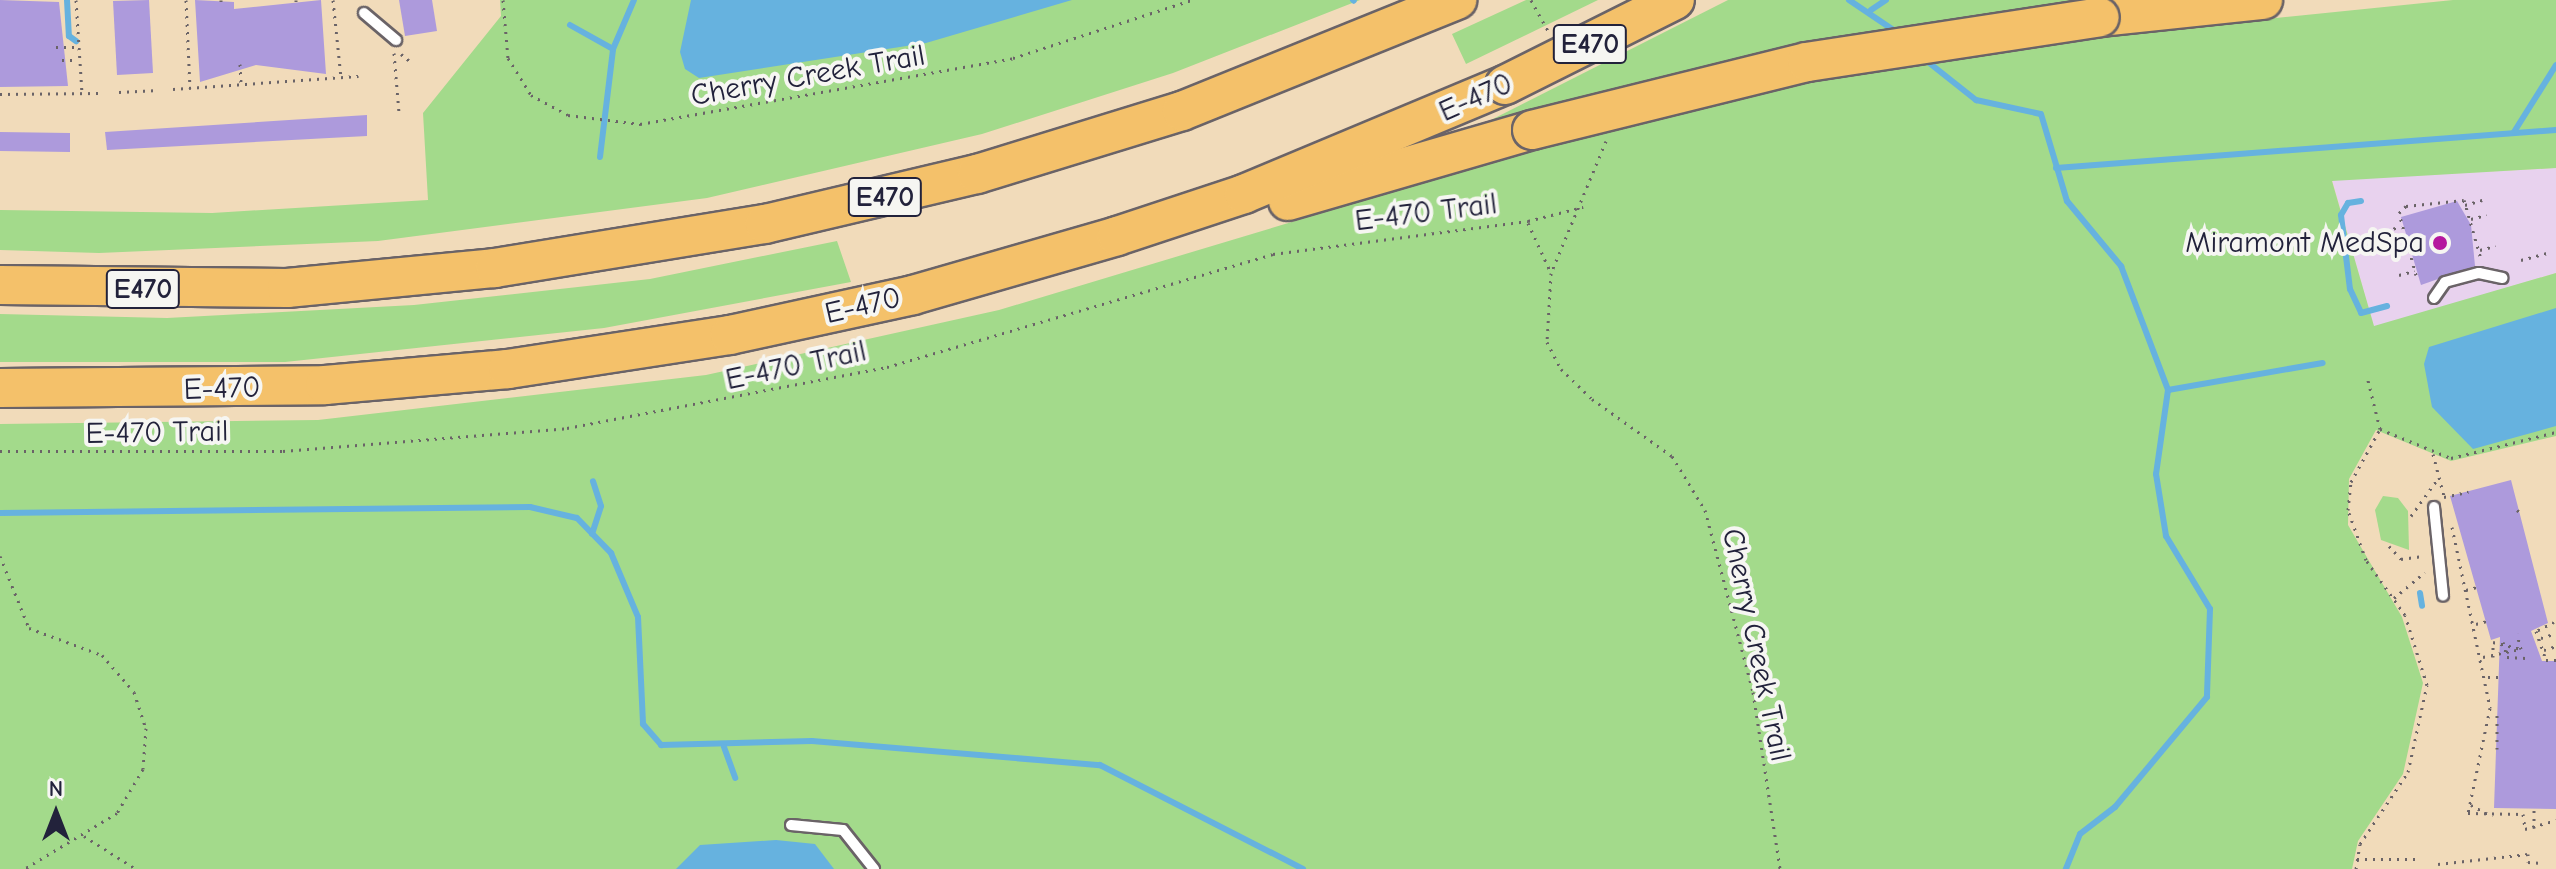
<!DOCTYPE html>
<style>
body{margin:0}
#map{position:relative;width:2556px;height:869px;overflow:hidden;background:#f1dbba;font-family:"Comic Neue",sans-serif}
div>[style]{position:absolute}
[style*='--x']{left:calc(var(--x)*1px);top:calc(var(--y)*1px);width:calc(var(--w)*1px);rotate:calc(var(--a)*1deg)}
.built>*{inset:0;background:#e8d2ee}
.green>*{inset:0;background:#a3da8b}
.water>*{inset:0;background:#66b2df}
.stream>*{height:6px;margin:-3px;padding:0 3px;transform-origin:3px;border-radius:3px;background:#66b2df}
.building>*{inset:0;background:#ad9adc}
.path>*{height:3px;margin-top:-1.5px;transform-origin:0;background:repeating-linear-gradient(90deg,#6a6367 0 2px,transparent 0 8px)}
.roads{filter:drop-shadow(2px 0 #6a6367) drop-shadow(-2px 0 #6a6367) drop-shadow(0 2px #6a6367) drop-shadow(0 -2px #6a6367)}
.service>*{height:10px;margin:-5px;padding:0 5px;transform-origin:5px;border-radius:5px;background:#fff}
.motorway>*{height:38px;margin:-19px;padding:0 19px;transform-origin:19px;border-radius:19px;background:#f4c16a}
.bridges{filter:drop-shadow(2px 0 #6a6367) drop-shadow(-2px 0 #6a6367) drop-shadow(0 2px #6a6367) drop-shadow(0 -2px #6a6367)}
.motorway-bridge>*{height:38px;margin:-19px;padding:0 19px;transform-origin:19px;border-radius:19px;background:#f4c16a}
.dots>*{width:22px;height:22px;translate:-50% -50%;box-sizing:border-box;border:4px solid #f6f6f2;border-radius:50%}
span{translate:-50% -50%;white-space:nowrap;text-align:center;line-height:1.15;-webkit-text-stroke:8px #f6f6f2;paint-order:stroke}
.shield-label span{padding:2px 6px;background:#f6f6f2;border:2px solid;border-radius:6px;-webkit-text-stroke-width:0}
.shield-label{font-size:28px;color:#22223b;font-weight:700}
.street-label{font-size:30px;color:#22223b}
.poi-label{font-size:30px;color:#22223b}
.right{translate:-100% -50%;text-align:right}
.north{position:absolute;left:16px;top:773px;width:80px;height:80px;-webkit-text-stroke:6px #f6f6f2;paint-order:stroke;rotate:0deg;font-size:22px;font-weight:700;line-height:32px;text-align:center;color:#22223b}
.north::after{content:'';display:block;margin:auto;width:28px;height:36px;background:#22223b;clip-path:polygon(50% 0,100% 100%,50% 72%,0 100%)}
</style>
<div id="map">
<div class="built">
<i style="clip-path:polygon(2556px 168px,2556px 273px,2374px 327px,2332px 180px)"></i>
</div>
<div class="green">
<i style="clip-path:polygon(500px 0,1360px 0,1173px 73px,982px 134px,707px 198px,378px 241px,99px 253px,0 250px,0 210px,212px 213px,428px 200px,423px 113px,501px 16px)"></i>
<i style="clip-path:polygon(1526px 0,1598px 0,1466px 64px,1452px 34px)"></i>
<i style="clip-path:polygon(1728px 0,2135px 0,1491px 127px,1489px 121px)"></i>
<i style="clip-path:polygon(2453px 0,2556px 0,2556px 168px,2332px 181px,2374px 326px,2556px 273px,2556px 436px,2451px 461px,2376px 430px,2349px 479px,2348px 525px,2402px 617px,2423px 683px,2403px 774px,2358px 841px,2352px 869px,0 869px,0 424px,318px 420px,706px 375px,999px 310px,1568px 139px,1824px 77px,2061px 40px)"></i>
<i style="clip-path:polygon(837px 241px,851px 282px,604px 328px,285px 362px,0 362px,0 314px,167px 318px,414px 305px,650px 279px)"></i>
<i style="clip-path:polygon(2383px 496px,2398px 498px,2408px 511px,2409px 550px,2381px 540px,2375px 510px)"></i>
</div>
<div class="water">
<i style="clip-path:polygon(691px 0,1072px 0,926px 43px,699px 78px,685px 69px,680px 52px)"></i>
<i style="clip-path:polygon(2556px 308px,2556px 426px,2473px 449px,2432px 407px,2424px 364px,2429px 347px)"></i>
<i style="clip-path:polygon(776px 840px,815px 844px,834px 869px,676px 869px,700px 845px)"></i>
</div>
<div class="stream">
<i style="--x:67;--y:0;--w:36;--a:87"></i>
<i style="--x:69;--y:36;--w:9;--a:36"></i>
<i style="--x:1353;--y:0;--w:1;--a:45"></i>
<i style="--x:1849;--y:0;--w:59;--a:34"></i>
<i style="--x:1871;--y:10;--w:18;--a:-34"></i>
<i style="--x:570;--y:25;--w:49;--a:29.2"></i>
<i style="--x:1923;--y:58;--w:68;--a:38.4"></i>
<i style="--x:1976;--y:100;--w:66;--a:12.2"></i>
<i style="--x:2041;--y:114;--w:91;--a:73.4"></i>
<i style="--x:2067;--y:201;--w:85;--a:50.3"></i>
<i style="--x:2121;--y:266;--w:133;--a:69.2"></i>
<i style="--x:2168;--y:390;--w:85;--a:98.1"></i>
<i style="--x:2156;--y:474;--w:63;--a:80.8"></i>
<i style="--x:2166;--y:536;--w:85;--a:58.9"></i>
<i style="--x:2210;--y:609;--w:88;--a:92"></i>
<i style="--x:2207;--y:697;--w:143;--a:129.9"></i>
<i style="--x:2115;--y:807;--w:44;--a:142.4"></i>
<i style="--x:2080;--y:834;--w:38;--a:112"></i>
<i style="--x:2514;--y:132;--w:79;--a:-57.9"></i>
<i style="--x:600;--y:157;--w:109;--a:-83.1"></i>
<i style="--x:613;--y:49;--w:53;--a:-66.8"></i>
<i style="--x:2056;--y:168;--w:501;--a:-4.35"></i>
<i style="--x:2361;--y:201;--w:13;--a:171"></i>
<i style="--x:2348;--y:203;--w:14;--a:120"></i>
<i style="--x:2341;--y:215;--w:75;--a:83.1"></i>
<i style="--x:2350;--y:289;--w:26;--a:65"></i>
<i style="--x:2361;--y:313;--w:27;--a:-15"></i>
<i style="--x:2168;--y:390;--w:157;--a:-9.9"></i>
<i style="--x:0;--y:513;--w:530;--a:-0.65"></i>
<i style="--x:530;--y:507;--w:48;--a:13.2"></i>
<i style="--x:577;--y:518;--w:49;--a:45.8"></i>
<i style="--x:611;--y:553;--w:69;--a:67.1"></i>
<i style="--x:638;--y:617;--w:107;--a:87.3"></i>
<i style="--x:643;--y:724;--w:28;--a:49"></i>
<i style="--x:661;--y:745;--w:151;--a:-1.5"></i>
<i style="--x:812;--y:741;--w:289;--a:4.8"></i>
<i style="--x:1100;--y:765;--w:228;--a:27.1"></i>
<i style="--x:592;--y:534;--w:29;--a:-72"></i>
<i style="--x:601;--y:506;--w:26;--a:-108"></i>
<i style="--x:2420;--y:593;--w:13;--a:81"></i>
<i style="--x:724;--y:747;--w:33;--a:70"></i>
</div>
<div class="building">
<i style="clip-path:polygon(0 0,59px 2px,68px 86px,0 87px)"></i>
<i style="clip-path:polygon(149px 0,153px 73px,117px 75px,113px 1px)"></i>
<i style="clip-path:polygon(195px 0,234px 2px,234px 9px,321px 0,326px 74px,256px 65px,200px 82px)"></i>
<i style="clip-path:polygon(399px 0,432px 0,437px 31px,405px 36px)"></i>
<i style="clip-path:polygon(367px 115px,367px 136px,107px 150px,105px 132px)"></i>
<i style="clip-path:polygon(0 132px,70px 133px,70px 152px,0 151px)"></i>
<i style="clip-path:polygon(2457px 201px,2471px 225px,2475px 266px,2421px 285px,2401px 217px)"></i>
<i style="clip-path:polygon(2511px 480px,2548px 623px,2531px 631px,2542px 661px,2556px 661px,2556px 809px,2494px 808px,2500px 637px,2491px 640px,2450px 496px)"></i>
</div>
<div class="path">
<i style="--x:76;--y:0;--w:94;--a:86.3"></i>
<i style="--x:186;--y:0;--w:88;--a:87.4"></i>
<i style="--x:221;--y:0;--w:6;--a:90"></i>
<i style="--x:296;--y:0;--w:2;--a:90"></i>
<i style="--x:333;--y:0;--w:78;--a:84.1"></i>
<i style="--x:503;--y:0;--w:58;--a:85.1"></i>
<i style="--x:508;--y:58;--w:44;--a:58.1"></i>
<i style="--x:531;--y:95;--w:42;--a:28.4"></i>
<i style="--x:568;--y:115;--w:73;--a:7.1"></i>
<i style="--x:640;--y:124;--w:379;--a:-10"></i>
<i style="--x:1013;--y:58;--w:187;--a:-18"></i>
<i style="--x:1531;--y:0;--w:37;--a:61"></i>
<i style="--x:56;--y:47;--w:23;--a:0"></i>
<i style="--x:394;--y:53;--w:60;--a:85.2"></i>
<i style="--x:401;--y:54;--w:13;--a:39"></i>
<i style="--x:62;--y:60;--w:16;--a:0"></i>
<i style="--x:240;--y:64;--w:20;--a:87"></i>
<i style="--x:173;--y:89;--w:186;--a:-4"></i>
<i style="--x:119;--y:92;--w:35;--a:-3"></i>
<i style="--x:0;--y:94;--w:100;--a:-0.6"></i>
<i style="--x:1606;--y:141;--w:143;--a:112.6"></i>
<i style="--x:1551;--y:273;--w:69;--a:93.3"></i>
<i style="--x:1547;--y:342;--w:30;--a:63"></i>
<i style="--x:1561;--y:369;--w:43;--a:44.1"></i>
<i style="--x:1592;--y:399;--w:98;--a:35.5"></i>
<i style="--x:1672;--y:456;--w:63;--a:58.6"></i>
<i style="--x:1705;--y:510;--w:188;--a:75.2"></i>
<i style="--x:1753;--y:692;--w:179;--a:81.3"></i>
<i style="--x:2465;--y:205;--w:18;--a:-16"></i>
<i style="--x:2471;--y:219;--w:16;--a:-15"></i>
<i style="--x:1528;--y:223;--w:55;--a:65.3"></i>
<i style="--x:2386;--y:231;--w:16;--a:-18"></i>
<i style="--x:2480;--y:250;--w:16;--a:-15"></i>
<i style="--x:2521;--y:260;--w:30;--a:-15"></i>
<i style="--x:2399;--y:275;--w:16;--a:-15"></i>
<i style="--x:2416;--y:275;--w:64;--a:-105.3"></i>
<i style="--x:2399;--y:213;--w:10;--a:-45"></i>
<i style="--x:2406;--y:206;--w:58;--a:-5.9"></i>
<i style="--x:2464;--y:200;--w:61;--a:73.9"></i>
<i style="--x:2380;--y:429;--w:77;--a:22.2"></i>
<i style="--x:2451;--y:458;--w:108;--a:-13.9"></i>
<i style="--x:0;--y:451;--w:283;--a:0"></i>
<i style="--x:283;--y:451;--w:285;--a:-4.6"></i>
<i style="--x:567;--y:428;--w:326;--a:-10.8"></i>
<i style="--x:887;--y:367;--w:402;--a:-16.3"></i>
<i style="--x:1273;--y:254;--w:257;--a:-7.4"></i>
<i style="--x:1528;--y:221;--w:57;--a:-14.3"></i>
<i style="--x:2433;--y:454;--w:43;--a:75.3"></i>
<i style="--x:2444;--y:497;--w:25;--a:-12"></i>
<i style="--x:2517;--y:510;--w:6;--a:39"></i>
<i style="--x:2411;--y:516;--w:48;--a:-54.3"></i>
<i style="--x:2452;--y:527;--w:185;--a:78.1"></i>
<i style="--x:2490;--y:708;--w:107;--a:101.8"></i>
<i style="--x:2468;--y:813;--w:55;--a:1"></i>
<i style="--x:2523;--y:814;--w:15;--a:82"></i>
<i style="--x:2525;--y:829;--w:32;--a:-16"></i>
<i style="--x:2389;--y:546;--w:18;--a:47"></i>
<i style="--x:2401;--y:559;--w:22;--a:-8"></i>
<i style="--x:0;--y:556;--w:78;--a:68.1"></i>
<i style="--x:29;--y:628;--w:78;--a:20.3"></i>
<i style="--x:102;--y:655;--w:49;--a:49.1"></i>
<i style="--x:134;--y:692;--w:38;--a:72"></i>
<i style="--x:146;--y:728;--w:41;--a:94.2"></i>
<i style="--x:143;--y:769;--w:51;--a:120.6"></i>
<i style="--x:117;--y:813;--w:109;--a:148.9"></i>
<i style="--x:2466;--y:590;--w:11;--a:-15"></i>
<i style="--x:2394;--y:598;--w:40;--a:-40"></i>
<i style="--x:2554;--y:622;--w:20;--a:153"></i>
<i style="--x:2536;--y:631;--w:31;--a:71"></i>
<i style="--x:2546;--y:660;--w:10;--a:0"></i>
<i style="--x:2476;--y:624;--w:11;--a:-15"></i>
<i style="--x:2541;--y:638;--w:16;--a:-18"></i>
<i style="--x:2503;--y:642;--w:16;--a:75"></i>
<i style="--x:2507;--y:657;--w:19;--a:3"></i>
<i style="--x:2544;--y:650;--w:13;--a:-18"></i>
<i style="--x:2483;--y:657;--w:39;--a:-12"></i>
<i style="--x:2521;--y:649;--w:16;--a:-105"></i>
<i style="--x:2493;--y:657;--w:15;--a:-90"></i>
<i style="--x:2493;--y:642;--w:29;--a:14"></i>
<i style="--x:2488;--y:677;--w:12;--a:0"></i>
<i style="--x:2497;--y:749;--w:36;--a:-90"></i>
<i style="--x:2471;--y:805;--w:24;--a:28"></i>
<i style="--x:2534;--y:828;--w:19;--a:-90"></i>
<i style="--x:84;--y:836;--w:62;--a:32.4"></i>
<i style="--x:2357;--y:859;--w:61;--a:0"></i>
<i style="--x:2438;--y:864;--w:91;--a:-6.3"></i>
<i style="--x:2528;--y:854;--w:8;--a:90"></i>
<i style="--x:2528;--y:862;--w:15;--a:4"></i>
<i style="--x:2356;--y:869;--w:25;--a:-81"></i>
<i style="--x:2360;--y:844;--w:87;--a:-56.3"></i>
<i style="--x:2408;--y:772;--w:89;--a:-77.7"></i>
<i style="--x:2427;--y:685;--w:73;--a:-107.4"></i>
<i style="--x:2405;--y:615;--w:67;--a:-125.3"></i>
<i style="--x:2366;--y:560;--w:53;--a:-109.8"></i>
<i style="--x:2348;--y:510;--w:28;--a:-84"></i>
<i style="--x:2351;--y:482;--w:60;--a:-61.3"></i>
<i style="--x:2380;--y:429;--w:55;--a:-103.8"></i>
</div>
<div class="roads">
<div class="service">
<i style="--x:364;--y:13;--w:42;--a:40.2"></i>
<i style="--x:2434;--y:298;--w:19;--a:-55"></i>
<i style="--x:2445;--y:282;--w:35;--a:-15"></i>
<i style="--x:2479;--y:273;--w:24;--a:12"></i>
<i style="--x:2434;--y:507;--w:89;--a:84.2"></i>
<i style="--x:791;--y:825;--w:52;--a:5.5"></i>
<i style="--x:843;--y:830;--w:50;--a:51.5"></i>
</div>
<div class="motorway">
<i style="--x:2100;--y:17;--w:164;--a:-6"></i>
<i style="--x:1288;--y:201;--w:254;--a:-16.2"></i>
<i style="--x:0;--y:285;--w:287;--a:0.6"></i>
<i style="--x:287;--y:288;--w:209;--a:-5.5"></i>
<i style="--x:495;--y:268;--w:274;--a:-9.3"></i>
<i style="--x:765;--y:224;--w:218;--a:-13.3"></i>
<i style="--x:977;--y:174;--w:214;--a:-17.1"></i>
<i style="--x:1182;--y:111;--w:297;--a:-22"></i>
<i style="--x:0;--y:388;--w:325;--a:-0.5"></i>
<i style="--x:325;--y:385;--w:184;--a:-5"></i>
<i style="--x:508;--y:369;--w:225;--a:-8.7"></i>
<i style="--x:730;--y:335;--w:187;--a:-12.3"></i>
<i style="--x:913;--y:295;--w:212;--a:-16.1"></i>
<i style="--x:1117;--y:236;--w:134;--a:-18.3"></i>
<i style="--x:1244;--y:194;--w:283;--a:-22.7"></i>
</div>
</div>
<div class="bridges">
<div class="motorway-bridge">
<i style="--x:1505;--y:85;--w:190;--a:-26.6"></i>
<i style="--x:1532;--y:130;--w:283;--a:-13.9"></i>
<i style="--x:1807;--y:62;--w:296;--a:-8.7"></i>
</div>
</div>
<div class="dots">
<i style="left:2440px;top:243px;background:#b5179e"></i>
</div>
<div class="shield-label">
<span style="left:1590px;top:44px">E470</span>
<span style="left:885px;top:197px">E470</span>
<span style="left:143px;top:289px">E470</span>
</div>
<div class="street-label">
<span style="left:808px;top:76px;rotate:-10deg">Cherry Creek Trail</span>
<span style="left:1476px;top:98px;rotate:-24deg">E-470</span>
<span style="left:1426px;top:213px;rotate:-7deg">E-470 Trail</span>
<span style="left:863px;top:306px;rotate:-13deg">E-470</span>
<span style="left:796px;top:366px;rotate:-12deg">E-470 Trail</span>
<span style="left:222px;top:389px;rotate:-2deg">E-470</span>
<span style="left:157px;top:433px;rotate:-1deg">E-470 Trail</span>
<span style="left:1756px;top:645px;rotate:78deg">Cherry Creek Trail</span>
</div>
<div class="poi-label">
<span class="right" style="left:2424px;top:243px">Miramont MedSpa</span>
</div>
<div class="north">N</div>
</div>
